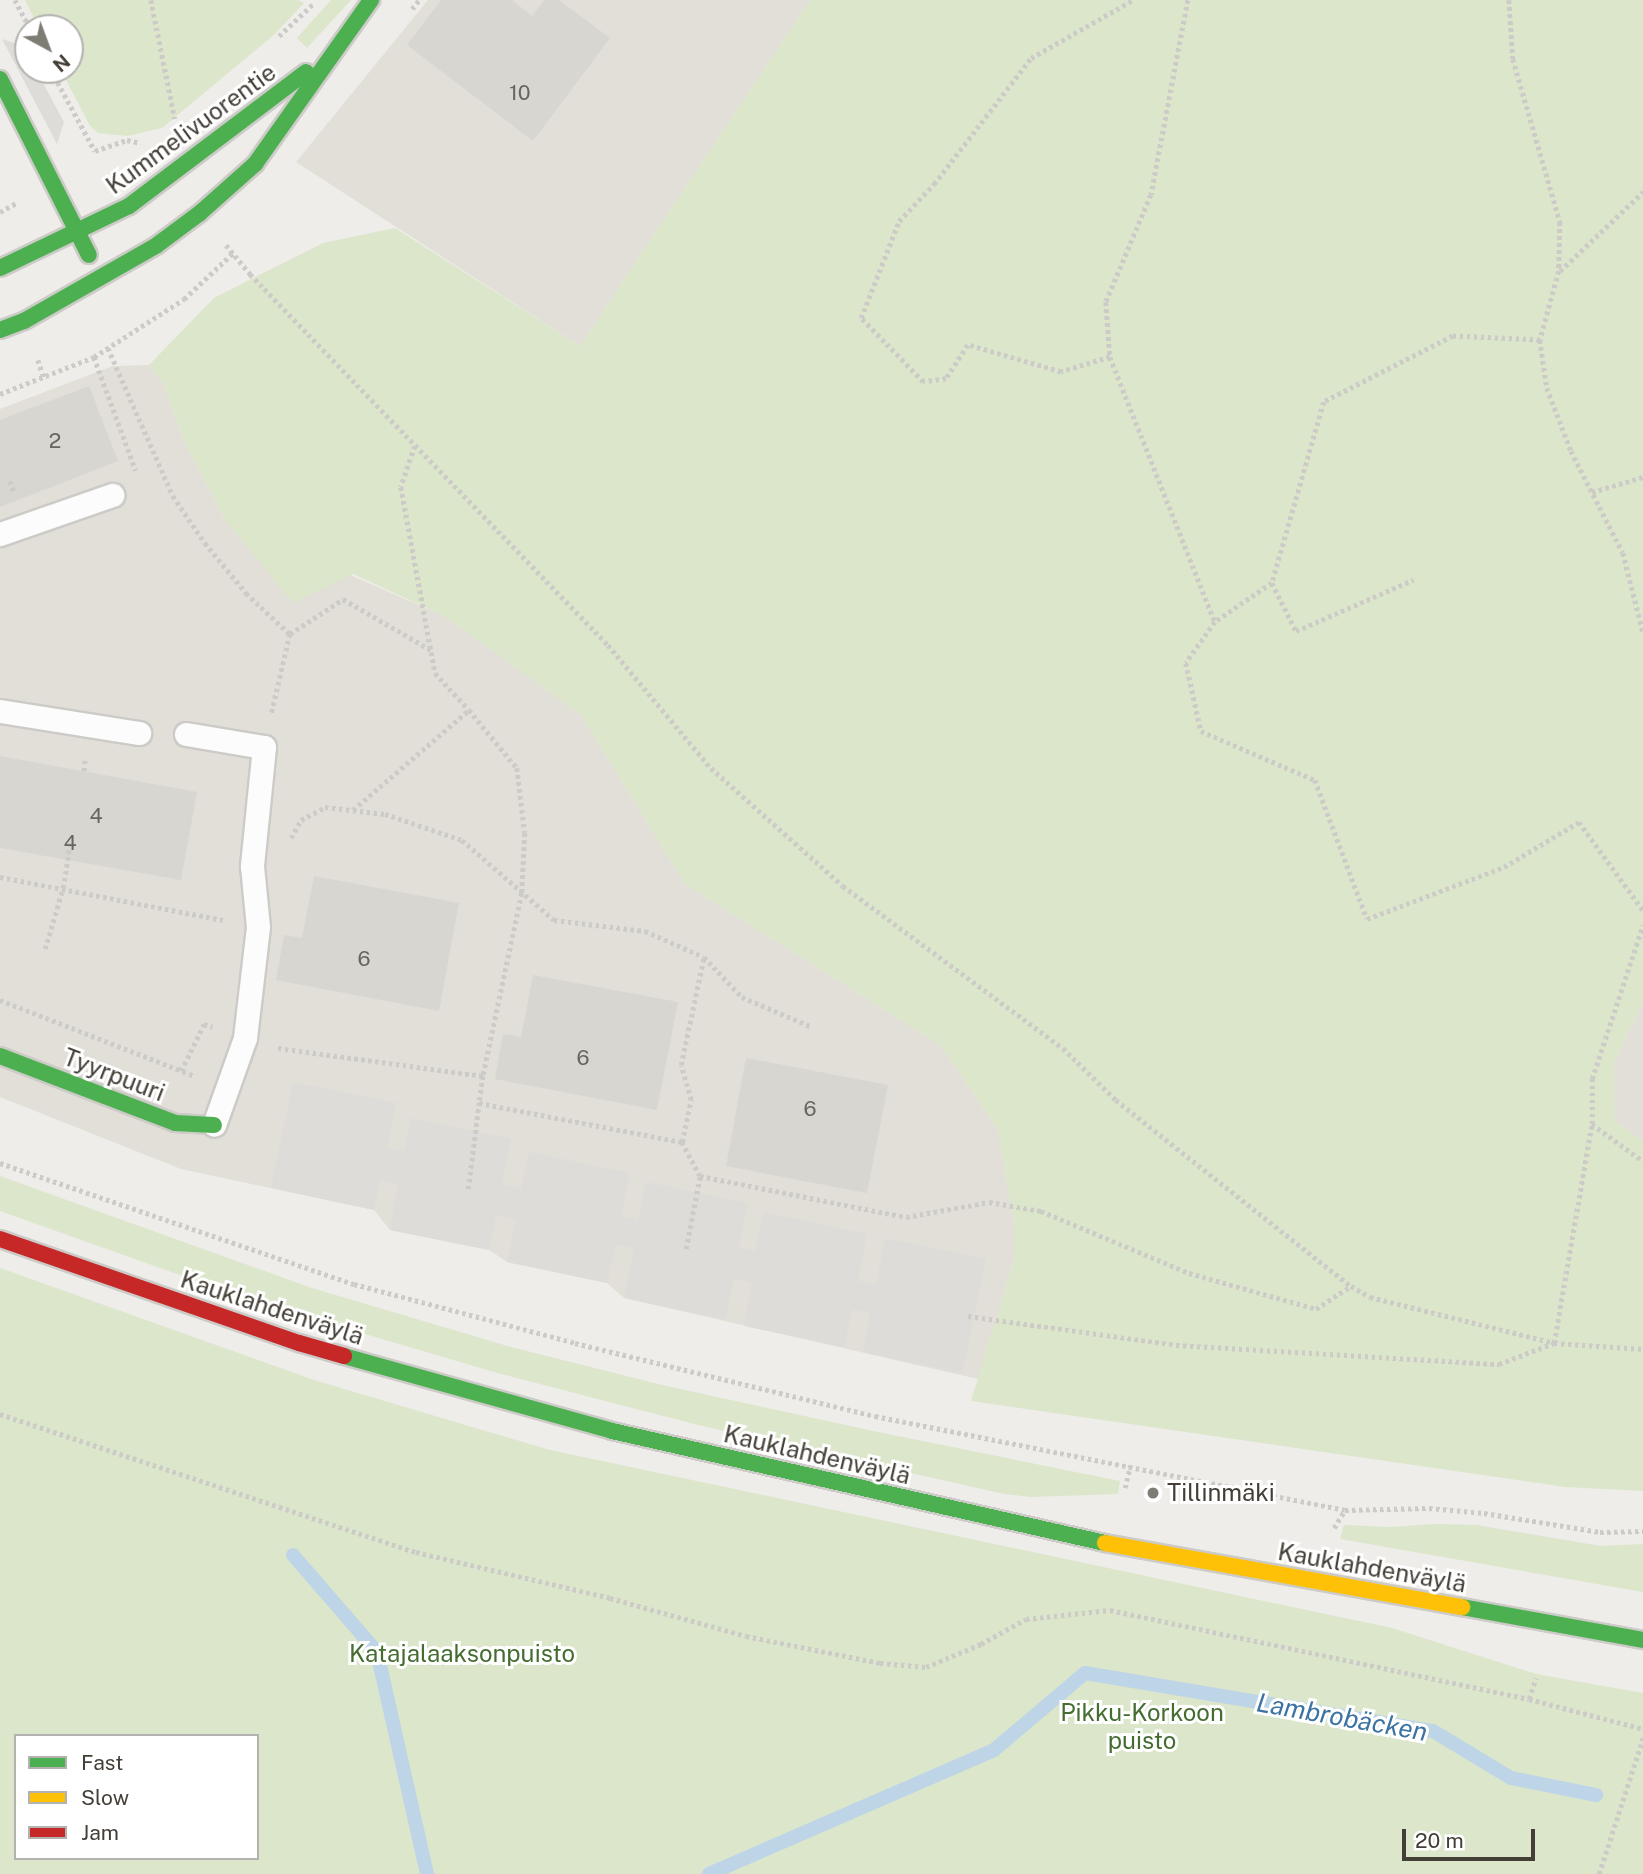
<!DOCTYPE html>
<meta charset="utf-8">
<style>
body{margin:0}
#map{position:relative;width:1643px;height:1874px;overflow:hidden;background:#eeede9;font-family:"Public Sans",sans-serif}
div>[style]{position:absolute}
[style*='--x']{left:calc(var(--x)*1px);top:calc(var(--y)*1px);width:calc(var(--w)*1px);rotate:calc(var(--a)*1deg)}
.residential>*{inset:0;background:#e1dfd7}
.green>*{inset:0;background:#dbe6cb}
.parking>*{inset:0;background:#dddcd9}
.stream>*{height:14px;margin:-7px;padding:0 7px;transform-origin:7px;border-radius:7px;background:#bed5e8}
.building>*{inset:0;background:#d8d6d1}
.path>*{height:4.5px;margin-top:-2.25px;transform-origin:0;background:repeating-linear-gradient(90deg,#cccbc7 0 3.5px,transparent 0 7px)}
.roads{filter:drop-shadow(2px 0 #cccbc7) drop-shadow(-2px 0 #cccbc7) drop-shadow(0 2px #cccbc7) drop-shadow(0 -2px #cccbc7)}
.lane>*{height:23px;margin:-11.5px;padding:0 11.5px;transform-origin:11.5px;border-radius:11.5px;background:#fcfcfc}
.fast>*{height:16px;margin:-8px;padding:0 8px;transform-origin:8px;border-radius:8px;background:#4caf50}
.slow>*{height:16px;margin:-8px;padding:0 8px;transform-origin:8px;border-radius:8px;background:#ffc107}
.jam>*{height:16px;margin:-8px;padding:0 8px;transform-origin:8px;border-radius:8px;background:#c62828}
.dots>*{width:19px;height:19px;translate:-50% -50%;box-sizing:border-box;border:4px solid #fff;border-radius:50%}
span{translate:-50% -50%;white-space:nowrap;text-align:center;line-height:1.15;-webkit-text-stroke:6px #fff;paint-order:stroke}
.number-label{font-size:21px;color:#69655e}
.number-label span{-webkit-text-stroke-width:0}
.street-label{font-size:24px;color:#433e36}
.poi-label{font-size:24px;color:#433e36}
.left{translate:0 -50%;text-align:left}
.park-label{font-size:24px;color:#456d31}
.water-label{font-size:26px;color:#3c73a2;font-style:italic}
.legend{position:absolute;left:14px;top:1734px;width:245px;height:126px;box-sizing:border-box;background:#fff;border:2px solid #b4b2af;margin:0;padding:9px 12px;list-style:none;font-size:21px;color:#433e36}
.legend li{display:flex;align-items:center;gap:14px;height:35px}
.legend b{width:35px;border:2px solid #b4b2af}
.north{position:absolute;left:14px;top:14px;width:70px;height:70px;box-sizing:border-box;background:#fff;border:2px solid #b4b2af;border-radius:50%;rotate:139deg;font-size:19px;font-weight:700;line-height:28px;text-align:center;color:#433e36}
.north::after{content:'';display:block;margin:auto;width:24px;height:32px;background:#7f7b75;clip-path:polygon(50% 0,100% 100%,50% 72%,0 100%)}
.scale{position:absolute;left:1402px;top:1829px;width:133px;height:32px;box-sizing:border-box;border:4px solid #433e36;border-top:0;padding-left:9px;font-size:21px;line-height:24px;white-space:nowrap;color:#433e36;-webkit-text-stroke:5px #fff;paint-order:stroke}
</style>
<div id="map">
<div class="residential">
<i style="clip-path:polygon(428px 0,810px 0,580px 346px,296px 162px)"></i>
<i style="clip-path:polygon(149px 365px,162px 381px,185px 443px,226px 521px,442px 615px,492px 650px,581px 715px,685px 884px,940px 1045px,998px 1130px,1014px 1225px,1014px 1259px,978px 1379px,624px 1298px,607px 1283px,507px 1262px,489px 1250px,390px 1230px,374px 1210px,181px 1169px,0 1097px,0 409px,113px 366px)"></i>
<i style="clip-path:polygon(1643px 1002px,1643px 1141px,1615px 1121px,1614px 1062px)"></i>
</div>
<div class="green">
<i style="clip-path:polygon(25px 0,298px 0,304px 3px,275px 34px,162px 128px,128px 136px,98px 133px,90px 126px,61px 70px,70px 70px,70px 28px,39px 28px)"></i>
<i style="clip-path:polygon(331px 0,351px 0,307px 48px,297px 38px)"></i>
<i style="clip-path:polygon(810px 0,1643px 0,1643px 1002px,1614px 1062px,1615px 1121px,1643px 1141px,1643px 1491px,1565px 1487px,971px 1401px,1014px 1259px,1014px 1226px,998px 1130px,940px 1045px,685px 884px,581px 715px,492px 650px,442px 615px,353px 574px,293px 603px,226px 521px,185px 443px,162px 381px,149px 365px,214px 298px,323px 243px,395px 228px,580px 346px)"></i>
<i style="clip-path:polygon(0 1176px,312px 1288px,511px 1347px,658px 1384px,873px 1431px,1120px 1481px,1118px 1494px,1031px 1497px,1004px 1494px,702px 1426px,494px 1372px,250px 1300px,0 1211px)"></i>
<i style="clip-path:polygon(evenodd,0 1268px,314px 1380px,550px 1450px,1392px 1628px,1536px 1674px,1643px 1693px,1643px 1874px,0 1874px,0 1268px,16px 1736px,257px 1736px,257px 1858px,16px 1858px,16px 1736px)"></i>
<i style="clip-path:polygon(1435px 1524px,1476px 1525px,1601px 1546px,1643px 1544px,1643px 1592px,1340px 1539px,1344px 1525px,1391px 1527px)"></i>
</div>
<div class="parking">
<i style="clip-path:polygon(2px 39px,23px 46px,28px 55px,28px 70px,36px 70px,64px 122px,57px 144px)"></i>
<i style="clip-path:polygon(293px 1082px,396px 1103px,387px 1148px,404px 1151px,411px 1118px,511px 1139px,502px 1185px,521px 1189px,529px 1152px,630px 1173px,621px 1216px,638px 1220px,646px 1182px,748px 1203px,739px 1247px,755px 1251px,764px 1212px,867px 1234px,858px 1281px,876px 1285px,885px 1238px,986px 1259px,962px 1373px,863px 1352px,870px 1313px,852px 1309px,844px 1347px,744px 1326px,752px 1282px,734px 1279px,725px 1319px,624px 1298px,634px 1248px,616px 1244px,607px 1283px,507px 1262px,516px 1219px,496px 1215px,489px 1250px,390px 1230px,398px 1184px,380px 1180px,374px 1210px,271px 1188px)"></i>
</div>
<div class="stream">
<i style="--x:293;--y:1555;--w:128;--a:49.1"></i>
<i style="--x:377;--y:1652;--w:228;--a:77.3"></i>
<i style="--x:709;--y:1874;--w:311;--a:-23.5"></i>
<i style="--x:994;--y:1750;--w:119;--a:-40.2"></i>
<i style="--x:1085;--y:1673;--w:353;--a:9.5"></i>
<i style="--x:1433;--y:1731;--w:91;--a:31.1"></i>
<i style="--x:1511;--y:1778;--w:87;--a:11.3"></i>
</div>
<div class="building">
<i style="clip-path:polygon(441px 0,512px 0,532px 16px,544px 0,559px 0,610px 38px,533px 141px,407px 45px)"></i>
<i style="clip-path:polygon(89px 386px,118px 461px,0 507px,0 420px)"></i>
<i style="clip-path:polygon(0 756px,197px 792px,181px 880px,0 848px)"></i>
<i style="clip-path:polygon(314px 876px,459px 903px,439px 1011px,276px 980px,284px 935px,302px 938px)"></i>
<i style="clip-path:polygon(533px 975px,678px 1002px,657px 1110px,495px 1079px,503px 1034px,521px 1037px)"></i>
<i style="clip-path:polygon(746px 1058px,888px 1085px,867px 1193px,726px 1166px)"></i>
</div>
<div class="path">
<i style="--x:15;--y:0;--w:32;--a:62"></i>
<i style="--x:151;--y:0;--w:121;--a:78.6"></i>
<i style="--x:1188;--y:0;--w:198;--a:100.7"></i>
<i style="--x:1151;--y:195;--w:116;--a:112.8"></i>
<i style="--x:1106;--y:302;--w:55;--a:85.8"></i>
<i style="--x:1110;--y:357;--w:285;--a:68.4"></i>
<i style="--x:1509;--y:0;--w:59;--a:86.1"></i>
<i style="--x:1513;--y:59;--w:170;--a:73.9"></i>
<i style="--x:1560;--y:222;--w:49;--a:91.2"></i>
<i style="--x:1559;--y:271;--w:72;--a:105.4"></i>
<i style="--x:1540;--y:340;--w:49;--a:81.7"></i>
<i style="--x:1547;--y:388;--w:67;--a:69.1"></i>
<i style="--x:1571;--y:451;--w:114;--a:63"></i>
<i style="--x:1623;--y:553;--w:81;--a:75.8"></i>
<i style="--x:412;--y:9;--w:11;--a:-52"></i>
<i style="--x:279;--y:36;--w:48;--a:-43.3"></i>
<i style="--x:51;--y:70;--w:92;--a:61.5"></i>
<i style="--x:95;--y:151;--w:34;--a:-19"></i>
<i style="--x:127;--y:140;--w:14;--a:12"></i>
<i style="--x:0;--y:212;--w:18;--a:-29"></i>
<i style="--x:226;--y:245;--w:38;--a:50"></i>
<i style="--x:250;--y:274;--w:516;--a:46.02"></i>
<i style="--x:608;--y:645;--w:160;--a:50.1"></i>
<i style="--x:711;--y:768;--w:177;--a:41.8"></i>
<i style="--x:843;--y:886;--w:273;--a:36.4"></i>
<i style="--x:1063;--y:1048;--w:74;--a:44.5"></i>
<i style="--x:1116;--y:1100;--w:300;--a:38.4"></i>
<i style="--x:1351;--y:1286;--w:22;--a:30"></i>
<i style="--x:1370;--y:1297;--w:190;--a:14"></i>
<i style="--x:1554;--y:1343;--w:89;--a:3.9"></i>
<i style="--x:1560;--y:271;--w:115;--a:-43.6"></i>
<i style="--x:1540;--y:340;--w:87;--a:-177.4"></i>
<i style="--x:1453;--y:336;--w:145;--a:152.9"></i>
<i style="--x:1324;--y:402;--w:188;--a:106"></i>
<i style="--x:1272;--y:583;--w:69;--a:145.6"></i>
<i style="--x:1215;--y:622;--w:50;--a:125.3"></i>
<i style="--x:1186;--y:663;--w:70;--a:77.6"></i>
<i style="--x:1201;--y:731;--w:124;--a:23.3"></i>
<i style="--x:1315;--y:780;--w:148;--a:69.5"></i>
<i style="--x:1367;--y:919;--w:147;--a:-20.8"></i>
<i style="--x:1504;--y:867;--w:87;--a:-31"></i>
<i style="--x:1579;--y:822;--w:109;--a:54"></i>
<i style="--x:108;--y:348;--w:162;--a:66.3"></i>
<i style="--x:173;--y:496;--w:57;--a:55.8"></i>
<i style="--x:205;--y:543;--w:65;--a:50.6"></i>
<i style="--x:246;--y:593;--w:60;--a:43"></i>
<i style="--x:290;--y:634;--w:84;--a:103"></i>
<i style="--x:94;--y:357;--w:121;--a:69.8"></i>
<i style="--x:1110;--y:357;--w:51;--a:163"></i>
<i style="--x:1061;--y:372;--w:97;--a:-163.8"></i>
<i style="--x:968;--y:345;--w:40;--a:122.9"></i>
<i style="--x:946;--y:379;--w:23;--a:173"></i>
<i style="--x:923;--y:382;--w:89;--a:-134.1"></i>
<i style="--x:861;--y:318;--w:104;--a:-68.6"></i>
<i style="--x:899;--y:221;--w:51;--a:-46.6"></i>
<i style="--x:934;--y:184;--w:159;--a:-52.4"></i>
<i style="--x:1031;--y:58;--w:117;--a:-29.6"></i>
<i style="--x:38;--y:360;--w:18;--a:71"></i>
<i style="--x:0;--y:394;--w:101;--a:-21.5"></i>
<i style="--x:94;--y:357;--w:107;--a:-32.8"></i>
<i style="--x:184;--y:299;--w:67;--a:-43.2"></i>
<i style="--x:415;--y:446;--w:43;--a:108.9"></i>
<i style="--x:401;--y:487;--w:189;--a:79.6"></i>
<i style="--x:435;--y:673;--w:50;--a:47.4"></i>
<i style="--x:10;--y:481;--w:14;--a:69"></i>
<i style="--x:1592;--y:492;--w:53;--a:-16.4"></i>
<i style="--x:1272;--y:583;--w:54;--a:63.4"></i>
<i style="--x:1296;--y:631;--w:128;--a:-23.6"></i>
<i style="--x:290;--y:634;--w:64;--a:-33.4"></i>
<i style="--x:343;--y:599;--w:102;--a:30.1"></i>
<i style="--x:84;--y:771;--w:13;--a:-86"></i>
<i style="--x:353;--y:810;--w:153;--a:-40.8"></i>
<i style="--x:469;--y:710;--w:75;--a:50.4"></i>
<i style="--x:517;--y:768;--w:65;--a:83"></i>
<i style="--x:525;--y:833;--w:60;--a:92.9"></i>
<i style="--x:522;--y:893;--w:187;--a:102"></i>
<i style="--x:291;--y:838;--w:21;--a:-61"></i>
<i style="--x:301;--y:820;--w:27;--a:-28"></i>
<i style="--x:325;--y:807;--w:60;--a:6.7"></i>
<i style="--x:385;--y:814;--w:81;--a:18.7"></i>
<i style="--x:462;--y:840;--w:122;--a:41"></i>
<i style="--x:554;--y:920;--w:92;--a:6.9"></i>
<i style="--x:645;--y:931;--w:64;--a:23.8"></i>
<i style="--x:704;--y:957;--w:55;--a:46.5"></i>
<i style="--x:742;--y:997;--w:76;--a:23.2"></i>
<i style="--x:0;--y:877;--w:227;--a:10.9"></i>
<i style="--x:45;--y:949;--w:64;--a:-73.6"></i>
<i style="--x:63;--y:888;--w:46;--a:-81.2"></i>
<i style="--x:0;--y:1000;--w:209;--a:21.3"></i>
<i style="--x:278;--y:1048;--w:207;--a:7.8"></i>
<i style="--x:483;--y:1076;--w:27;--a:98"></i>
<i style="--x:479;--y:1103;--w:207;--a:10.9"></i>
<i style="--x:682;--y:1142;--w:38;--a:62"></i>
<i style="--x:700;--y:1176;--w:210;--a:11.3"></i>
<i style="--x:906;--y:1217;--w:84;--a:-10.2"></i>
<i style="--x:989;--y:1202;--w:53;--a:9.8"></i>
<i style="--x:1041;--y:1211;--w:160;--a:22.7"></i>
<i style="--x:1189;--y:1273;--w:132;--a:15.8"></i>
<i style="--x:1316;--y:1309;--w:42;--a:-33.3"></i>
<i style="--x:181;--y:1071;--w:52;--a:-63.9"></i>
<i style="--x:204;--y:1024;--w:9;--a:18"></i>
<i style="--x:1592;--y:1124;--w:63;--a:36"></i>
<i style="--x:682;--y:1142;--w:43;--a:-77.9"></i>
<i style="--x:691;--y:1100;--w:36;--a:-106"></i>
<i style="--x:681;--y:1065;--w:110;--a:-78"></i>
<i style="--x:0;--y:1163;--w:374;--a:18.9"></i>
<i style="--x:354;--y:1284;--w:229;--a:14.9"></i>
<i style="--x:575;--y:1343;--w:309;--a:13.7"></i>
<i style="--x:875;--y:1416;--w:479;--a:11.3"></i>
<i style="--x:1345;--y:1510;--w:84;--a:-1.4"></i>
<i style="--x:1429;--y:1508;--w:55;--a:5.2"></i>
<i style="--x:1484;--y:1513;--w:118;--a:9.3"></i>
<i style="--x:1600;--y:1532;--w:43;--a:-1.3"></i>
<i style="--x:468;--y:1189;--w:87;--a:-82.7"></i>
<i style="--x:686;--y:1249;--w:74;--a:-79.1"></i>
<i style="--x:968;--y:1316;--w:210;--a:7.9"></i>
<i style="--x:1176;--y:1345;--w:324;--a:3.4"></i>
<i style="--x:1499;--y:1364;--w:59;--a:-20.9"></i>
<i style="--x:1554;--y:1343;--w:222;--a:-80.2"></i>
<i style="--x:1592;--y:1124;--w:45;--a:-90"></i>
<i style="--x:1592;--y:1079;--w:162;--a:-71.7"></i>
<i style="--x:0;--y:1414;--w:438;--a:18.4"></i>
<i style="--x:416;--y:1552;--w:199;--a:13.3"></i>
<i style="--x:610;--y:1598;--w:141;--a:15.6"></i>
<i style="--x:746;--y:1636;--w:137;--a:11.4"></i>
<i style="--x:880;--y:1663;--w:46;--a:5"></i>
<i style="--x:926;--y:1667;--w:60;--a:-22.7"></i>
<i style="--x:981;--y:1644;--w:51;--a:-29.1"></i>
<i style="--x:1026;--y:1619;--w:84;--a:-6.1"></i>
<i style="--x:1110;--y:1610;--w:428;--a:12"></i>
<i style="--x:1529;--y:1699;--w:118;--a:14.7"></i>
<i style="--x:1125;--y:1488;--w:23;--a:-77"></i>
<i style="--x:1334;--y:1528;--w:21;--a:-59"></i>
<i style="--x:1529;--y:1699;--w:22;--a:-72"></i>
<i style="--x:1599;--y:1874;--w:143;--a:-72.1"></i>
</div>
<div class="roads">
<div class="lane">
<i style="--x:0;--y:534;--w:119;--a:-19.2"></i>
<i style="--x:0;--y:711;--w:141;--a:9"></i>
<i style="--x:186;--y:734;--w:79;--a:9.5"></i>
<i style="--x:264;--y:747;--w:120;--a:95.8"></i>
<i style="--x:252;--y:866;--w:61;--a:84.4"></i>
<i style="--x:258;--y:927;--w:112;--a:96.7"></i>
<i style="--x:245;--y:1038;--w:92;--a:109.6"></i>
</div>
<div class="fast">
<i style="--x:0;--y:79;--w:197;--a:63.2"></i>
<i style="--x:0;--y:268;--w:143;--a:-25.7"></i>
<i style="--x:129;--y:206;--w:222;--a:-37.1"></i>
<i style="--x:0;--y:330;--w:26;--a:-21"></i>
<i style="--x:24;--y:321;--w:153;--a:-29.7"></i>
<i style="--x:157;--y:245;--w:54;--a:-36.7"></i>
<i style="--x:200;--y:213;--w:74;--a:-41.7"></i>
<i style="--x:255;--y:164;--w:201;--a:-54.7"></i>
<i style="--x:0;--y:1056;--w:187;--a:20.9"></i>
<i style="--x:175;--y:1123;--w:39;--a:3"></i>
<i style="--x:344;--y:1356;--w:278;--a:15.6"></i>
<i style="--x:612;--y:1431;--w:506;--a:12.8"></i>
<i style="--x:1462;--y:1607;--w:184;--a:10.3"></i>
</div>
<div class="slow">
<i style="--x:1105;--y:1543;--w:363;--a:10.2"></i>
</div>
<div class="jam">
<i style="--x:0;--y:1239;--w:317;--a:19.2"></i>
<i style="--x:299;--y:1343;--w:47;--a:16.1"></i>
</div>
</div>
<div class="dots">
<i style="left:1153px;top:1493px;background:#7f7b75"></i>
</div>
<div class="number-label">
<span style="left:520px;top:93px">10</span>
<span style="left:55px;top:441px">2</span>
<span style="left:96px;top:816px">4</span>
<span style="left:70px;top:843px">4</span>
<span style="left:364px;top:959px">6</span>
<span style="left:583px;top:1058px">6</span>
<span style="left:810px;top:1109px">6</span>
</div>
<div class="street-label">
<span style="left:191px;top:129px;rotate:-36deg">Kummelivuorentie</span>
<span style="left:114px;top:1075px;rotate:21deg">Tyyrpuuri</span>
<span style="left:272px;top:1308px;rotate:18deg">Kauklahdenväylä</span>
<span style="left:817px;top:1455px;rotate:13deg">Kauklahdenväylä</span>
<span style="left:1372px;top:1568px;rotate:10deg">Kauklahdenväylä</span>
</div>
<div class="poi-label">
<span class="left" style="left:1167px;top:1493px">Tillinmäki</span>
</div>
<div class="park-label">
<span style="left:462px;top:1654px">Katajalaaksonpuisto</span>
<span style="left:1142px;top:1727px">Pikku-Korkoon<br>puisto</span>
</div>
<div class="water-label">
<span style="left:1342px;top:1717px;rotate:10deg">Lambrobäcken</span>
</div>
<ul class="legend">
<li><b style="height:9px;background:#4caf50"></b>Fast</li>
<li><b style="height:9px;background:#ffc107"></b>Slow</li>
<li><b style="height:9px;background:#c62828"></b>Jam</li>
</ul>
<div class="north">N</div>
<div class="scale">20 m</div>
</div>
